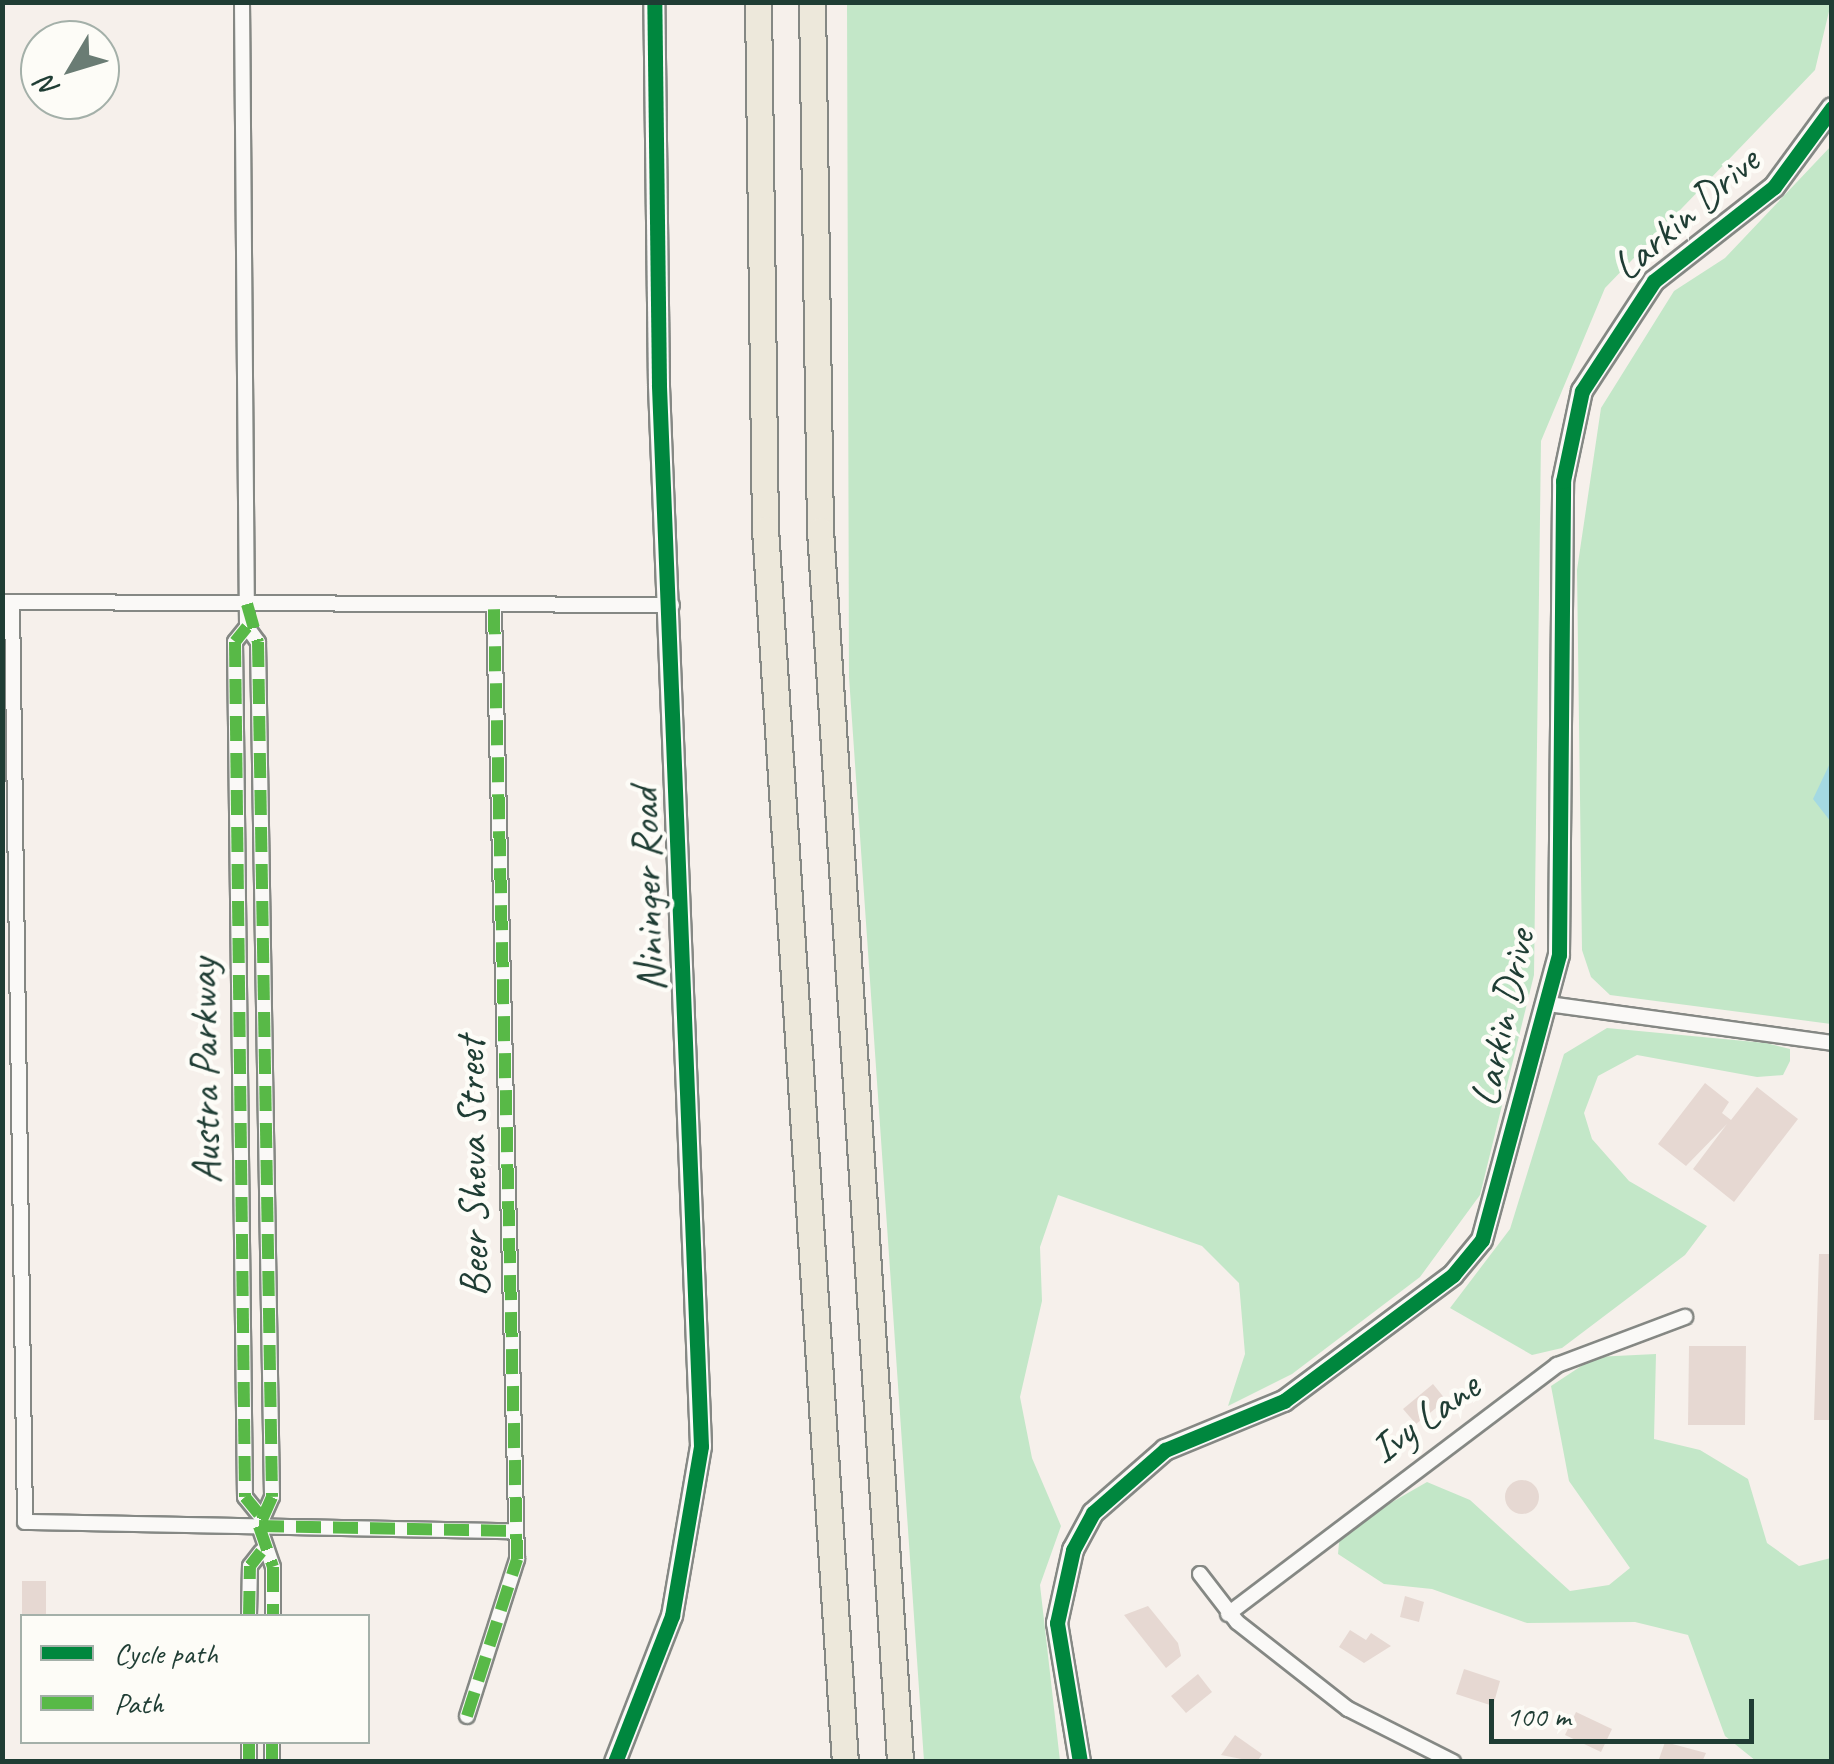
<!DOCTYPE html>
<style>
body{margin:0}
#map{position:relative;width:1834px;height:1764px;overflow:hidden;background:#f6f0eb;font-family:Caveat,sans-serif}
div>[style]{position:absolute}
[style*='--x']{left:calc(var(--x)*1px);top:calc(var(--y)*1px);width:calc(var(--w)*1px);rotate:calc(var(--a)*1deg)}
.green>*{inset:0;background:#c3e7c8}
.water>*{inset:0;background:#a4d9e2}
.building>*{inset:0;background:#e6d8d2}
.round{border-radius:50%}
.roads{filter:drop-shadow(2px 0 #858884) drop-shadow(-2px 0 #858884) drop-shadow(0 2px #858884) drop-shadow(0 -2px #858884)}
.street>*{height:14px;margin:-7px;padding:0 7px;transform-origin:7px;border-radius:7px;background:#faf9f7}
.secondary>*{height:20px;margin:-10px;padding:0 10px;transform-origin:10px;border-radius:10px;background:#faf9f7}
.highway>*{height:25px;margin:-12.5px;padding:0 12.5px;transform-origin:12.5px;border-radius:12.5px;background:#ede8db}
.quiet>*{height:12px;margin-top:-6px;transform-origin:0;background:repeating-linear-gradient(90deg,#58b947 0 25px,transparent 0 37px)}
.cycleway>*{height:15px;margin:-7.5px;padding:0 7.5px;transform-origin:7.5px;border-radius:7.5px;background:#00873e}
span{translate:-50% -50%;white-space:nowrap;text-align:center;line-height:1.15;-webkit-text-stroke:9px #fdfcf7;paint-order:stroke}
.street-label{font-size:42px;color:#1f3d34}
.frame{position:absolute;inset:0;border:5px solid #1f3d34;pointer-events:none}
.legend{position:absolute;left:20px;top:1614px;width:350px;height:130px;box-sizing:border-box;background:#fdfcf7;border:2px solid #a4b0a9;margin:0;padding:12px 18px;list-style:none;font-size:30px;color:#1f3d34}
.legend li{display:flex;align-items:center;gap:20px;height:50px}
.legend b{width:50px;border:2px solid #a4b0a9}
.north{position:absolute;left:20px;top:20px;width:100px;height:100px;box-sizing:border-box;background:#fdfcf7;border:2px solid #a4b0a9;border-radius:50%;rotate:232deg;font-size:28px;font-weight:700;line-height:40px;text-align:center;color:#1f3d34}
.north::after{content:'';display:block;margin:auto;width:35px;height:45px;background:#6a7c74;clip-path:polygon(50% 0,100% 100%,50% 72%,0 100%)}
.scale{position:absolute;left:1489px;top:1699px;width:265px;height:45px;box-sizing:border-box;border:5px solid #1f3d34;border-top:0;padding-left:12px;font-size:30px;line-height:35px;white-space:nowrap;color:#1f3d34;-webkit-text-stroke:8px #fdfcf7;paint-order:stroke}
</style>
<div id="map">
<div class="green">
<i style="clip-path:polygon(847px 3px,1831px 3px,1815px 70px,1605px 288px,1541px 441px,1534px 975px,1480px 1195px,1420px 1277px,1292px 1374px,1228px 1406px,1245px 1354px,1239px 1283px,1202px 1246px,1058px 1195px,1040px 1247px,1042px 1301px,1020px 1397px,1032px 1458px,1061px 1526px,1040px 1585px,1060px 1761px,924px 1761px,849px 677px)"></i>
<i style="clip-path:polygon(1831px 146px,1831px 1024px,1610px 995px,1591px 977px,1582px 950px,1577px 570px,1601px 408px,1674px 291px,1725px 258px)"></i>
<i style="clip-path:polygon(1607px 1028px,1766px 1043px,1790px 1049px,1790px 1061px,1783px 1075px,1757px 1077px,1637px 1055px,1598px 1076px,1584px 1113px,1592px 1139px,1629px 1181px,1707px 1226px,1685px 1255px,1562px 1348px,1532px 1355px,1450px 1308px,1510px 1229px,1564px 1054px)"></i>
<i style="clip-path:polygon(1656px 1354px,1654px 1439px,1700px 1450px,1748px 1479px,1767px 1543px,1799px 1566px,1831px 1558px,1831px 1761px,1756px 1761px,1725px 1736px,1688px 1635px,1635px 1622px,1527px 1623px,1432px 1589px,1384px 1584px,1338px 1554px,1340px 1532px,1427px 1482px,1470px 1500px,1570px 1591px,1609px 1585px,1630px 1568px,1569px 1481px,1551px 1386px,1595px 1357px)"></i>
</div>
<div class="water">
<i style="clip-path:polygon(1831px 761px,1831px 822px,1813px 799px)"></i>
</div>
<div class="building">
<i style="clip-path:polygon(1705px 1083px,1729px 1102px,1722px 1113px,1731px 1120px,1757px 1087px,1798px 1119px,1734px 1202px,1693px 1169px,1727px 1124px,1686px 1166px,1658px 1144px)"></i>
<i style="clip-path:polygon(1819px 1254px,1832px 1254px,1832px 1420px,1814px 1420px)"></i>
<i style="clip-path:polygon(1689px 1346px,1746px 1346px,1745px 1425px,1688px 1425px)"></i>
<i style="clip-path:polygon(1433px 1384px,1446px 1400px,1416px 1424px,1403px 1409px)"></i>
<i class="round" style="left:1505px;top:1480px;width:34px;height:34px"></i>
<i style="clip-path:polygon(22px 1581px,46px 1581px,46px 1616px,22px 1616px)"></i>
<i style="clip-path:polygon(1405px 1596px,1424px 1602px,1419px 1622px,1400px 1617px)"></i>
<i style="clip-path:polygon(1148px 1606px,1178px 1643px,1181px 1656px,1166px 1668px,1124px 1615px)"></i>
<i style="clip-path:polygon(1350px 1630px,1366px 1640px,1371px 1633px,1391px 1646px,1364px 1663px,1339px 1647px)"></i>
<i style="clip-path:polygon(1464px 1669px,1500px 1681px,1493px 1706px,1456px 1694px)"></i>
<i style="clip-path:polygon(1198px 1674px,1212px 1692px,1186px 1713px,1171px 1696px)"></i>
<i style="clip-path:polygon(1576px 1712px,1612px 1729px,1601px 1752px,1565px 1735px)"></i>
<i style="clip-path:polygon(1235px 1735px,1262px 1754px,1257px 1762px,1221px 1755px)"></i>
<i style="clip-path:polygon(1665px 1742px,1706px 1753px,1702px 1762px,1658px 1762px)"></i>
</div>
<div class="roads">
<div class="street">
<i style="--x:242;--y:2;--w:625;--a:89.54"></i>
<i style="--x:247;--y:627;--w:19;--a:54"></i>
<i style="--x:258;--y:642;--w:855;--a:89.06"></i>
<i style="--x:272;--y:1497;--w:32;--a:114"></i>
<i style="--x:259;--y:1526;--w:43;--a:71.1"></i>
<i style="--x:273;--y:1567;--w:49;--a:90"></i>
<i style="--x:3;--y:602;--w:669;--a:0.26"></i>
<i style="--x:12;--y:602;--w:920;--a:89.19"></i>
<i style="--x:25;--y:1522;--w:491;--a:1.1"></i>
<i style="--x:247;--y:627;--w:19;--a:129"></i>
<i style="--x:235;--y:642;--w:855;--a:89.33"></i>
<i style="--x:245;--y:1497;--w:22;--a:51"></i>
<i style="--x:1548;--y:1004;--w:287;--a:7.8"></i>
<i style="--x:1200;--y:1574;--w:61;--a:52.4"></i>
<i style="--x:1237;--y:1622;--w:141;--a:38.1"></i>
<i style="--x:1348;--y:1709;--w:118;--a:26.8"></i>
<i style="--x:1228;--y:1614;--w:413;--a:-37.1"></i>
<i style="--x:1557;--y:1365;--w:137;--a:-20.6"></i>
<i style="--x:249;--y:1616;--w:50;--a:-88.9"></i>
<i style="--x:250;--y:1566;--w:18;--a:-52"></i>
<i style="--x:467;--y:1716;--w:165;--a:-72.3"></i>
<i style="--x:517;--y:1559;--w:951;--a:-91.39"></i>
<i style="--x:249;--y:1762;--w:20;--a:-90"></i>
<i style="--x:272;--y:1762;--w:20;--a:-90"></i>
</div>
<div class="secondary">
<i style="--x:615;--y:1762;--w:157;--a:-68.7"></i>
<i style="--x:672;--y:1616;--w:172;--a:-80.3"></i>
<i style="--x:701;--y:1446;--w:1062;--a:-92.27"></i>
<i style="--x:659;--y:385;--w:383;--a:-90.7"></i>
<i style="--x:1080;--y:1762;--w:141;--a:-99.4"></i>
<i style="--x:1057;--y:1623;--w:75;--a:-77.6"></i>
<i style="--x:1073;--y:1550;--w:42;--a:-61.6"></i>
<i style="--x:1093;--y:1513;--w:96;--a:-41.2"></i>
<i style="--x:1165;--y:1450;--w:129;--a:-22.4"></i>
<i style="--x:1284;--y:1401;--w:211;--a:-36.7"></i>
<i style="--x:1453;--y:1275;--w:45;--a:-50.4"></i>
<i style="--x:1482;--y:1240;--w:295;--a:-74.9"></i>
<i style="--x:1559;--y:955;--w:474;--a:-89.5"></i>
<i style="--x:1563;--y:481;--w:92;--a:-78.1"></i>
<i style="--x:1582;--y:391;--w:131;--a:-56.8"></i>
<i style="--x:1654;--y:281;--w:152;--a:-38.1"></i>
<i style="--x:1774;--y:187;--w:98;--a:-53.7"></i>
</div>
<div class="highway">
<i style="--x:758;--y:2;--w:527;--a:89.24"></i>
<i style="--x:765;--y:529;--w:1236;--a:86.29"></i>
<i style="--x:812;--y:2;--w:528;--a:89.13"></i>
<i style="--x:820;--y:530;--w:1235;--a:86.28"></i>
</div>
</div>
<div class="quiet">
<i style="--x:247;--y:604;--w:40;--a:74"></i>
<i style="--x:258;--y:642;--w:855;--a:89.06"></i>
<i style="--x:272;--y:1497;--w:32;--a:114"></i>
<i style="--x:259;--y:1526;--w:43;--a:71.1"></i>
<i style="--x:273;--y:1567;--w:49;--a:90"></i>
<i style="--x:247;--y:627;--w:19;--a:129"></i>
<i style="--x:235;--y:642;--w:855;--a:89.33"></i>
<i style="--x:245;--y:1497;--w:22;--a:51"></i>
<i style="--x:259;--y:1526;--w:257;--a:1.1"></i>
<i style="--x:249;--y:1616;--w:50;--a:-88.9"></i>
<i style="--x:250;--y:1566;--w:18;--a:-52"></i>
<i style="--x:467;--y:1716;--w:165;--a:-72.3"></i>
<i style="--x:517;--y:1559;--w:951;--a:-91.39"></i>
<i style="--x:249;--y:1762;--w:20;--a:-90"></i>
<i style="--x:272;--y:1762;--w:20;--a:-90"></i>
</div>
<div class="cycleway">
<i style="--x:615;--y:1762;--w:157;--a:-68.7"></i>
<i style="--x:672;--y:1616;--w:172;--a:-80.3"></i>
<i style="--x:701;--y:1446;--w:1062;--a:-92.27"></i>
<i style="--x:659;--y:385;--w:383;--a:-90.7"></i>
<i style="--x:1080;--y:1762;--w:141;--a:-99.4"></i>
<i style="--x:1057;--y:1623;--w:75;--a:-77.6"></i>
<i style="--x:1073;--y:1550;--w:42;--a:-61.6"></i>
<i style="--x:1093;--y:1513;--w:96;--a:-41.2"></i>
<i style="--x:1165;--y:1450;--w:129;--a:-22.4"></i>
<i style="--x:1284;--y:1401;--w:211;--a:-36.7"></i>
<i style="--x:1453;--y:1275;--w:45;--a:-50.4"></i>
<i style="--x:1482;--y:1240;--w:295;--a:-74.9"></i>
<i style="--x:1559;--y:955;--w:474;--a:-89.5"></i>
<i style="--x:1563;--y:481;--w:92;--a:-78.1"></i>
<i style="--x:1582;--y:391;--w:131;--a:-56.8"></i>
<i style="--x:1654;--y:281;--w:152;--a:-38.1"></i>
<i style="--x:1774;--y:187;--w:98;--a:-53.7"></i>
</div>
<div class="street-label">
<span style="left:1686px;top:214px;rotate:-41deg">Larkin Drive</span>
<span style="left:648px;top:890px;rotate:-92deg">Nininger Road</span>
<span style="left:1503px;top:1018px;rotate:-78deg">Larkin Drive</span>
<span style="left:205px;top:1071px;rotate:-91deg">Austra Parkway</span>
<span style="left:473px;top:1167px;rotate:-91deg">Beer Sheva Street</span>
<span style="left:1425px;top:1418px;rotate:-36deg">Ivy Lane</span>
</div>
<div class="frame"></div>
<ul class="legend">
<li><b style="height:12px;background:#00873e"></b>Cycle path</li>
<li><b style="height:12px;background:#58b947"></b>Path</li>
</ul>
<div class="north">N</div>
<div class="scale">100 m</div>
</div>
